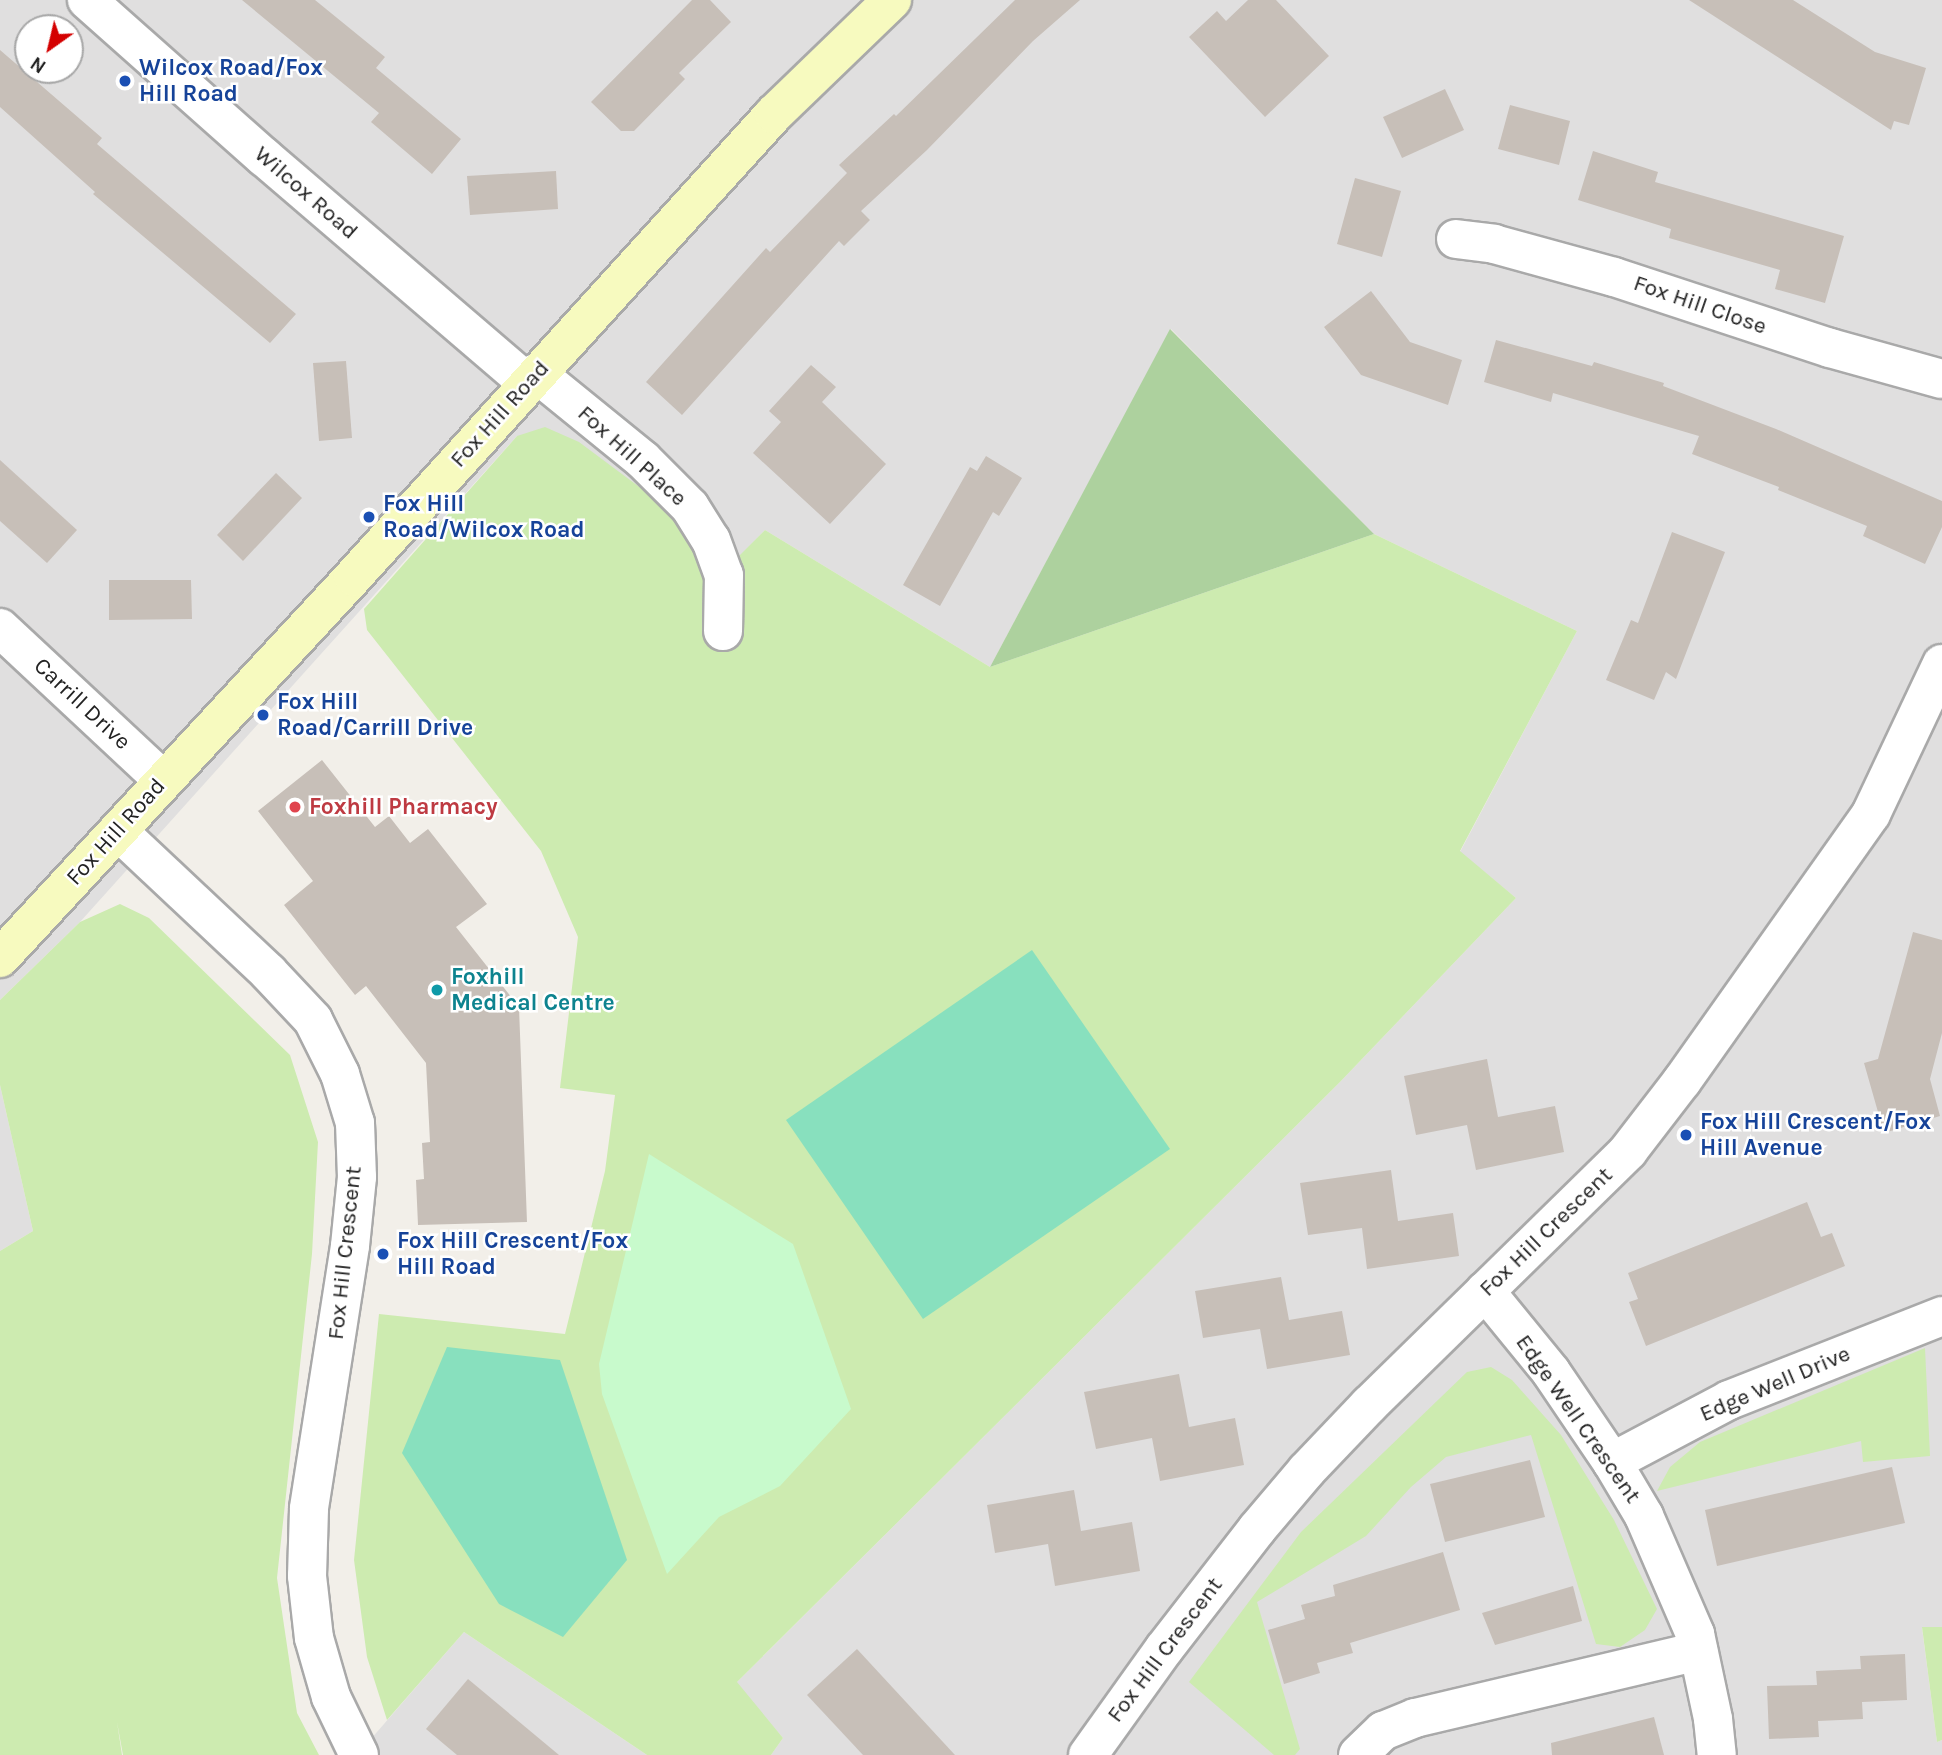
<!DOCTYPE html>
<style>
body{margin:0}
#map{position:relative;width:1942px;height:1755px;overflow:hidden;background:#f2efe9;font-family:Karla,sans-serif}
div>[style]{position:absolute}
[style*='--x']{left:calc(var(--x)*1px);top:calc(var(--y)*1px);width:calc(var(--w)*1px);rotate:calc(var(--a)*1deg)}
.residential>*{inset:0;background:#e0dfdf}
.grass>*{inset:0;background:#cdebb0}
.forest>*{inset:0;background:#add19e}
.park>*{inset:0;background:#c8facc}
.pitch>*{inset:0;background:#88e0be}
.building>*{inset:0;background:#c7bfb8}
.roads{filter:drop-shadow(2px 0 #a9a9a9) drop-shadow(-2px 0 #a9a9a9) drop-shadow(0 2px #a9a9a9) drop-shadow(0 -2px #a9a9a9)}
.street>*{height:38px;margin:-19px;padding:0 19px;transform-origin:19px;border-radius:19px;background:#fff}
.secondary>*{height:38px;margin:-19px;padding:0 19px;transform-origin:19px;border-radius:19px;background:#f7fabf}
.dots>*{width:19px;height:19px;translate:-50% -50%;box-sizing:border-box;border:4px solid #fff;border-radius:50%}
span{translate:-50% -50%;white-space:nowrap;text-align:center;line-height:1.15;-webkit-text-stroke:5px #fff;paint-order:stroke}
.transit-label{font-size:23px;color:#164399;font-weight:700}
.left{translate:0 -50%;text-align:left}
.street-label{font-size:23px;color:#222}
.health-label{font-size:23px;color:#be3a42;font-weight:700}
.culture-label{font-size:23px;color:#0d838f;font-weight:700}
.north{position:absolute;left:14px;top:14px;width:70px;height:70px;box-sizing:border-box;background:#fff;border:2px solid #a7a7a7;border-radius:50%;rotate:214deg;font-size:19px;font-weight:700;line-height:28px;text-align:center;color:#222}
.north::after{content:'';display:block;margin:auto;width:24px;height:32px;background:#d40000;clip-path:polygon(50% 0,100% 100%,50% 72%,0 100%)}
</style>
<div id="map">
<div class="residential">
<i style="clip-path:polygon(evenodd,0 0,1942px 0,1942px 1627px,1922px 1628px,1937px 1742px,1942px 1740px,1942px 1755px,771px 1755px,783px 1738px,736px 1683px,1340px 1082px,1516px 898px,1460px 852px,1577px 631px,1374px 534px,1171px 329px,990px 667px,765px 530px,737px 559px,517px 436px,80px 922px,0 1000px,0 0,28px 28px,70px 28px,70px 70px,28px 70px,28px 28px)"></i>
<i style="clip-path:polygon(0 1085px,33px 1231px,0 1251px)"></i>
<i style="clip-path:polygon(464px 1632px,647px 1755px,357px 1755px)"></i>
</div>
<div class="grass">
<i style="clip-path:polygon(545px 427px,579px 442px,736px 559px,765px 530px,990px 667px,1374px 534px,1577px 631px,1460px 851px,1516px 898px,1340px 1082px,737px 1682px,783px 1738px,771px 1755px,647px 1755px,464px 1632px,387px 1720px,367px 1657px,354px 1560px,379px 1314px,565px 1334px,605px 1171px,615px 1095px,560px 1088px,578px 937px,541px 851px,367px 630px,364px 609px,517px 436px)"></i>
<i style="clip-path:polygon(120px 904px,149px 918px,290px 1055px,318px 1142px,312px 1254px,277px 1578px,297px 1713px,319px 1755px,123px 1755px,117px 1722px,122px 1755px,0 1755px,0 1251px,33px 1231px,0 1085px,0 1000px,80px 922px)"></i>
<i style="clip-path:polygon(1925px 1348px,1930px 1456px,1863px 1462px,1861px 1441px,1657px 1491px,1670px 1467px,1700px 1442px)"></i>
<i style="clip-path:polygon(1491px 1367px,1512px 1380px,1561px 1435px,1614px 1520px,1657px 1609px,1645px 1630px,1620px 1647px,1596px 1644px,1531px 1435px,1446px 1457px,1411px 1487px,1366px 1536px,1257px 1602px,1300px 1749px,1295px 1755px,1274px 1755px,1189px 1682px,1301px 1532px,1467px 1372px)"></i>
<i style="clip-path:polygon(1922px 1627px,1942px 1627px,1942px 1740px,1937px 1742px)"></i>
</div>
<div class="forest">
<i style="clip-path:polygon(1170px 329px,1374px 534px,990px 667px)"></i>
</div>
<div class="park">
<i style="clip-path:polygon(649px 1154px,793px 1244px,851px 1409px,780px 1486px,719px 1517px,667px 1574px,602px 1394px,599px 1364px)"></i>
</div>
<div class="pitch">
<i style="clip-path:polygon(1032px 950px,1170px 1149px,923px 1319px,786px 1120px)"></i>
<i style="clip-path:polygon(447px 1347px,560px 1360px,627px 1560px,563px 1637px,499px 1604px,402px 1453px)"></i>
</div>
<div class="building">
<i style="clip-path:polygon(242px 0,315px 0,385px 57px,376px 68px,461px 139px,432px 174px,371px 122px,379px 113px)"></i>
<i style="clip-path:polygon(692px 0,710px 0,731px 22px,679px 73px,685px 79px,634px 131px,621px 131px,591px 102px)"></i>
<i style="clip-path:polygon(1015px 0,1080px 0,1033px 41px,927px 150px,861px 211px,870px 220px,844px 246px,839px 241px,682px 415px,646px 382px,766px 248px,770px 252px,847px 173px,839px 165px,894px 114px,896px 116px)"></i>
<i style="clip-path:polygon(1248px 0,1276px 0,1329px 56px,1265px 117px,1189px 37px,1217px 11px,1226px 21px)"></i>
<i style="clip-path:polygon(1689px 0,1793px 0,1875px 52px,1926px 68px,1909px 125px,1894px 121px,1891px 130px)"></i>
<i style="clip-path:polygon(0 50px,102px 138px,97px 144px,296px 314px,270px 343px,93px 194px,95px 192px,0 107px)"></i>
<i style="clip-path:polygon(1445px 89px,1464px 130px,1402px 158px,1383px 117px)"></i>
<i style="clip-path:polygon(1510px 105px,1570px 121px,1559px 165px,1498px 149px)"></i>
<i style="clip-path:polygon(1593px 151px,1658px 172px,1655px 182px,1844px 236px,1825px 303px,1775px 289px,1780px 270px,1669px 238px,1671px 229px,1578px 200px)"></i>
<i style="clip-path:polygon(556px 171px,558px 209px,470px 215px,467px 176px)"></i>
<i style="clip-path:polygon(1355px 178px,1401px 191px,1382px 257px,1337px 244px)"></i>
<i style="clip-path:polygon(1371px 291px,1410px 342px,1462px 360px,1448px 405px,1361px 375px,1324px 327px)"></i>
<i style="clip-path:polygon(1496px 340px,1592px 366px,1594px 362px,1664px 383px,1663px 386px,1776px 429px,1942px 501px,1942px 527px,1925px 564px,1863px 536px,1867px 526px,1778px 490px,1779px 487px,1692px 454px,1699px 436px,1553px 393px,1551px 402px,1484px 382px)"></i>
<i style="clip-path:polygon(346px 361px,352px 438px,319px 441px,313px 363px)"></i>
<i style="clip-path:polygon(811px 365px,836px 387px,822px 402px,886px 464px,830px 524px,753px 453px,781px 422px,769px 411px)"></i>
<i style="clip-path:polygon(986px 456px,1022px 478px,999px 516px,993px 512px,940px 606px,903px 585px,970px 467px,977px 471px)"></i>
<i style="clip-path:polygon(0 460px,77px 530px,47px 563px,0 521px)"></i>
<i style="clip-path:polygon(276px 473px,302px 498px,243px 561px,217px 535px)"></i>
<i style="clip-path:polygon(1672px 532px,1725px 552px,1676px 679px,1666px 672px,1654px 700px,1606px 680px,1631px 620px,1638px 623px)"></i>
<i style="clip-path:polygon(109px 580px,191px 580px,192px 619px,109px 620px)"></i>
<i style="clip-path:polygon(322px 760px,375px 827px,389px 816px,410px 843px,428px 829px,487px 904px,456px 927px,519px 1007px,527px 1222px,418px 1225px,416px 1180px,424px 1179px,422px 1143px,430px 1142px,426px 1063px,366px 986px,355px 995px,284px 905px,313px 881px,258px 811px)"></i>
<i style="clip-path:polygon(1913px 932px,1942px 940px,1942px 1033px,1930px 1079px,1940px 1116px,1884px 1133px,1864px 1063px,1878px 1059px)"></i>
<i style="clip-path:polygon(1487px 1059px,1498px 1117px,1555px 1106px,1564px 1152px,1476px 1170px,1467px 1125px,1416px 1135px,1404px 1076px)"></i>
<i style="clip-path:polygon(1391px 1170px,1398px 1221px,1453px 1213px,1459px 1256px,1367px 1269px,1362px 1228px,1308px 1235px,1300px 1183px)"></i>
<i style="clip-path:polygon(1807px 1202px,1821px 1237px,1832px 1233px,1845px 1266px,1646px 1346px,1629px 1302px,1638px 1299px,1628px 1273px)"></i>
<i style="clip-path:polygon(1281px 1277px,1289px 1320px,1342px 1311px,1350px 1355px,1267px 1369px,1260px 1329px,1203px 1338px,1195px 1291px)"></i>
<i style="clip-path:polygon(1179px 1374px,1189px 1427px,1235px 1418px,1244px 1465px,1160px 1481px,1152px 1438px,1096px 1449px,1084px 1392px)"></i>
<i style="clip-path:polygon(1530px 1460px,1545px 1517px,1445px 1542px,1430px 1484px)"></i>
<i style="clip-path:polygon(1892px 1467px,1905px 1523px,1717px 1566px,1705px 1510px)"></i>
<i style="clip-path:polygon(1074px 1490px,1081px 1531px,1132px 1522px,1140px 1571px,1055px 1586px,1048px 1544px,995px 1553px,987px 1505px)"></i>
<i style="clip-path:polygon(1443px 1552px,1460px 1610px,1350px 1643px,1353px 1653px,1317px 1663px,1320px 1673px,1284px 1684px,1268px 1630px,1305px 1619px,1301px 1605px,1335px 1596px,1333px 1585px)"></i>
<i style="clip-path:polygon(1573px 1586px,1582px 1621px,1495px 1645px,1482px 1613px)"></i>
<i style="clip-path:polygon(857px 1649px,955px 1755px,863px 1755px,807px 1695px)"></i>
<i style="clip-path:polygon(1905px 1654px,1907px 1700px,1862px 1702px,1863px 1719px,1818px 1721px,1819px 1737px,1769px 1739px,1767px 1686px,1817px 1685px,1816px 1671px,1861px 1669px,1860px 1656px)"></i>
<i style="clip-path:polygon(468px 1679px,559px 1755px,457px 1755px,426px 1729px)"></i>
<i style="clip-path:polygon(1654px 1717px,1664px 1755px,1552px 1755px,1551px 1743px)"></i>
</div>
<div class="roads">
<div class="street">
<i style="--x:87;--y:0;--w:237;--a:41.6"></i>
<i style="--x:264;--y:157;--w:348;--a:40.6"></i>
<i style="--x:1456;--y:239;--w:38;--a:7"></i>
<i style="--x:1494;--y:244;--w:124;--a:15.4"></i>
<i style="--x:1614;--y:277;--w:227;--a:18.2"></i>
<i style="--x:1830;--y:348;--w:116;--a:15.5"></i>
<i style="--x:536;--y:373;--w:138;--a:39.1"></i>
<i style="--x:643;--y:460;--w:66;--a:45"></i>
<i style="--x:690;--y:507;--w:39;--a:58"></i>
<i style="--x:711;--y:540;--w:37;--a:70"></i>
<i style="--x:724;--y:575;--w:56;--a:91"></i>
<i style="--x:0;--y:628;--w:223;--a:43"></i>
<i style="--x:118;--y:831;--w:206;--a:43.2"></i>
<i style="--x:268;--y:972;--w:66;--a:46.8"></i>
<i style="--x:313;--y:1020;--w:60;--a:63.4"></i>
<i style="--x:340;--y:1074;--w:51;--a:73"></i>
<i style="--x:355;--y:1123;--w:54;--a:87.9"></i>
<i style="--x:357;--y:1177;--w:69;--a:95.8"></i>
<i style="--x:350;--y:1246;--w:266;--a:98.9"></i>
<i style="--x:309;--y:1509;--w:67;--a:91.7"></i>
<i style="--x:307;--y:1576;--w:62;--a:83.6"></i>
<i style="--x:314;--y:1638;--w:61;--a:73.9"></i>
<i style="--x:331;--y:1697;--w:64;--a:64.2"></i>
<i style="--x:1485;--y:1291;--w:104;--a:50.8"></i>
<i style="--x:1551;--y:1372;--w:109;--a:55.9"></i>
<i style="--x:1612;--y:1462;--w:63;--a:59.3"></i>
<i style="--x:1644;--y:1516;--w:129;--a:66.6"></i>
<i style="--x:1695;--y:1634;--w:87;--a:78"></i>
<i style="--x:1713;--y:1719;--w:36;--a:84"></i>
<i style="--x:1612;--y:1462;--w:132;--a:-27.9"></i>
<i style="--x:1729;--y:1400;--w:229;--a:-21.5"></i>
<i style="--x:1088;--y:1755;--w:130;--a:-54.4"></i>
<i style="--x:1164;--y:1649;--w:152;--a:-52.2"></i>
<i style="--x:1257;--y:1529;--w:77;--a:-49.7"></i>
<i style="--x:1307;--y:1470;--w:90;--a:-46.4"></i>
<i style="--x:1369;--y:1405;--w:363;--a:-44.4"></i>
<i style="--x:1628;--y:1151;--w:88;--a:-52.4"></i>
<i style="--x:1682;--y:1081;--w:327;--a:-54.7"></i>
<i style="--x:1871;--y:814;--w:166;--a:-64.7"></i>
<i style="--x:1358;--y:1755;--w:35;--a:-44"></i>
<i style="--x:1383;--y:1731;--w:35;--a:-22"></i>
<i style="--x:1415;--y:1718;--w:291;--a:-13.3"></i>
</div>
<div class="secondary">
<i style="--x:0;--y:958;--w:519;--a:-47.18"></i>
<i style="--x:353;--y:577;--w:626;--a:-47.72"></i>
<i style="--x:774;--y:114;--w:164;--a:-44"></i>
</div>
</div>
<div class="dots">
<i style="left:125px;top:81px;background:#1a4fb4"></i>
<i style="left:369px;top:517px;background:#1a4fb4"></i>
<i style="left:263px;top:715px;background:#1a4fb4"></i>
<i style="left:295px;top:807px;background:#e0444e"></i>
<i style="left:437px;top:990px;background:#0f9aa8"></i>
<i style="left:1686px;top:1135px;background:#1a4fb4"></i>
<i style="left:383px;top:1254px;background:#1a4fb4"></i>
</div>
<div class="transit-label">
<span class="left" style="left:139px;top:81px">Wilcox Road/Fox<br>Hill Road</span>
<span class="left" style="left:383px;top:517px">Fox Hill<br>Road/Wilcox Road</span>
<span class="left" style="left:277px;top:715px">Fox Hill<br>Road/Carrill Drive</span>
<span class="left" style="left:1700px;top:1135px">Fox Hill Crescent/Fox<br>Hill Avenue</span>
<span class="left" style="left:397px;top:1254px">Fox Hill Crescent/Fox<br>Hill Road</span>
</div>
<div class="street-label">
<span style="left:306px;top:193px;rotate:41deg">Wilcox Road</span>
<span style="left:1700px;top:305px;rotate:19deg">Fox Hill Close</span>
<span style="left:500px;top:414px;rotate:-48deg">Fox Hill Road</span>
<span style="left:632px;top:456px;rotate:42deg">Fox Hill Place</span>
<span style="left:82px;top:704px;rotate:43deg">Carrill Drive</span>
<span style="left:116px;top:832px;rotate:-48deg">Fox Hill Road</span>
<span style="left:1546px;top:1232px;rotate:-44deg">Fox Hill Crescent</span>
<span style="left:345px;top:1253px;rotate:-84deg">Fox Hill Crescent</span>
<span style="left:1775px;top:1384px;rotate:-23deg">Edge Well Drive</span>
<span style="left:1578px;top:1419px;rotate:55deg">Edge Well Crescent</span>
<span style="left:1165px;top:1650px;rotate:-53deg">Fox Hill Crescent</span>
</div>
<div class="health-label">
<span class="left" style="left:309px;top:807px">Foxhill Pharmacy</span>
</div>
<div class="culture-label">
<span class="left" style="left:451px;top:990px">Foxhill<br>Medical Centre</span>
</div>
<div class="north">N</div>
</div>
